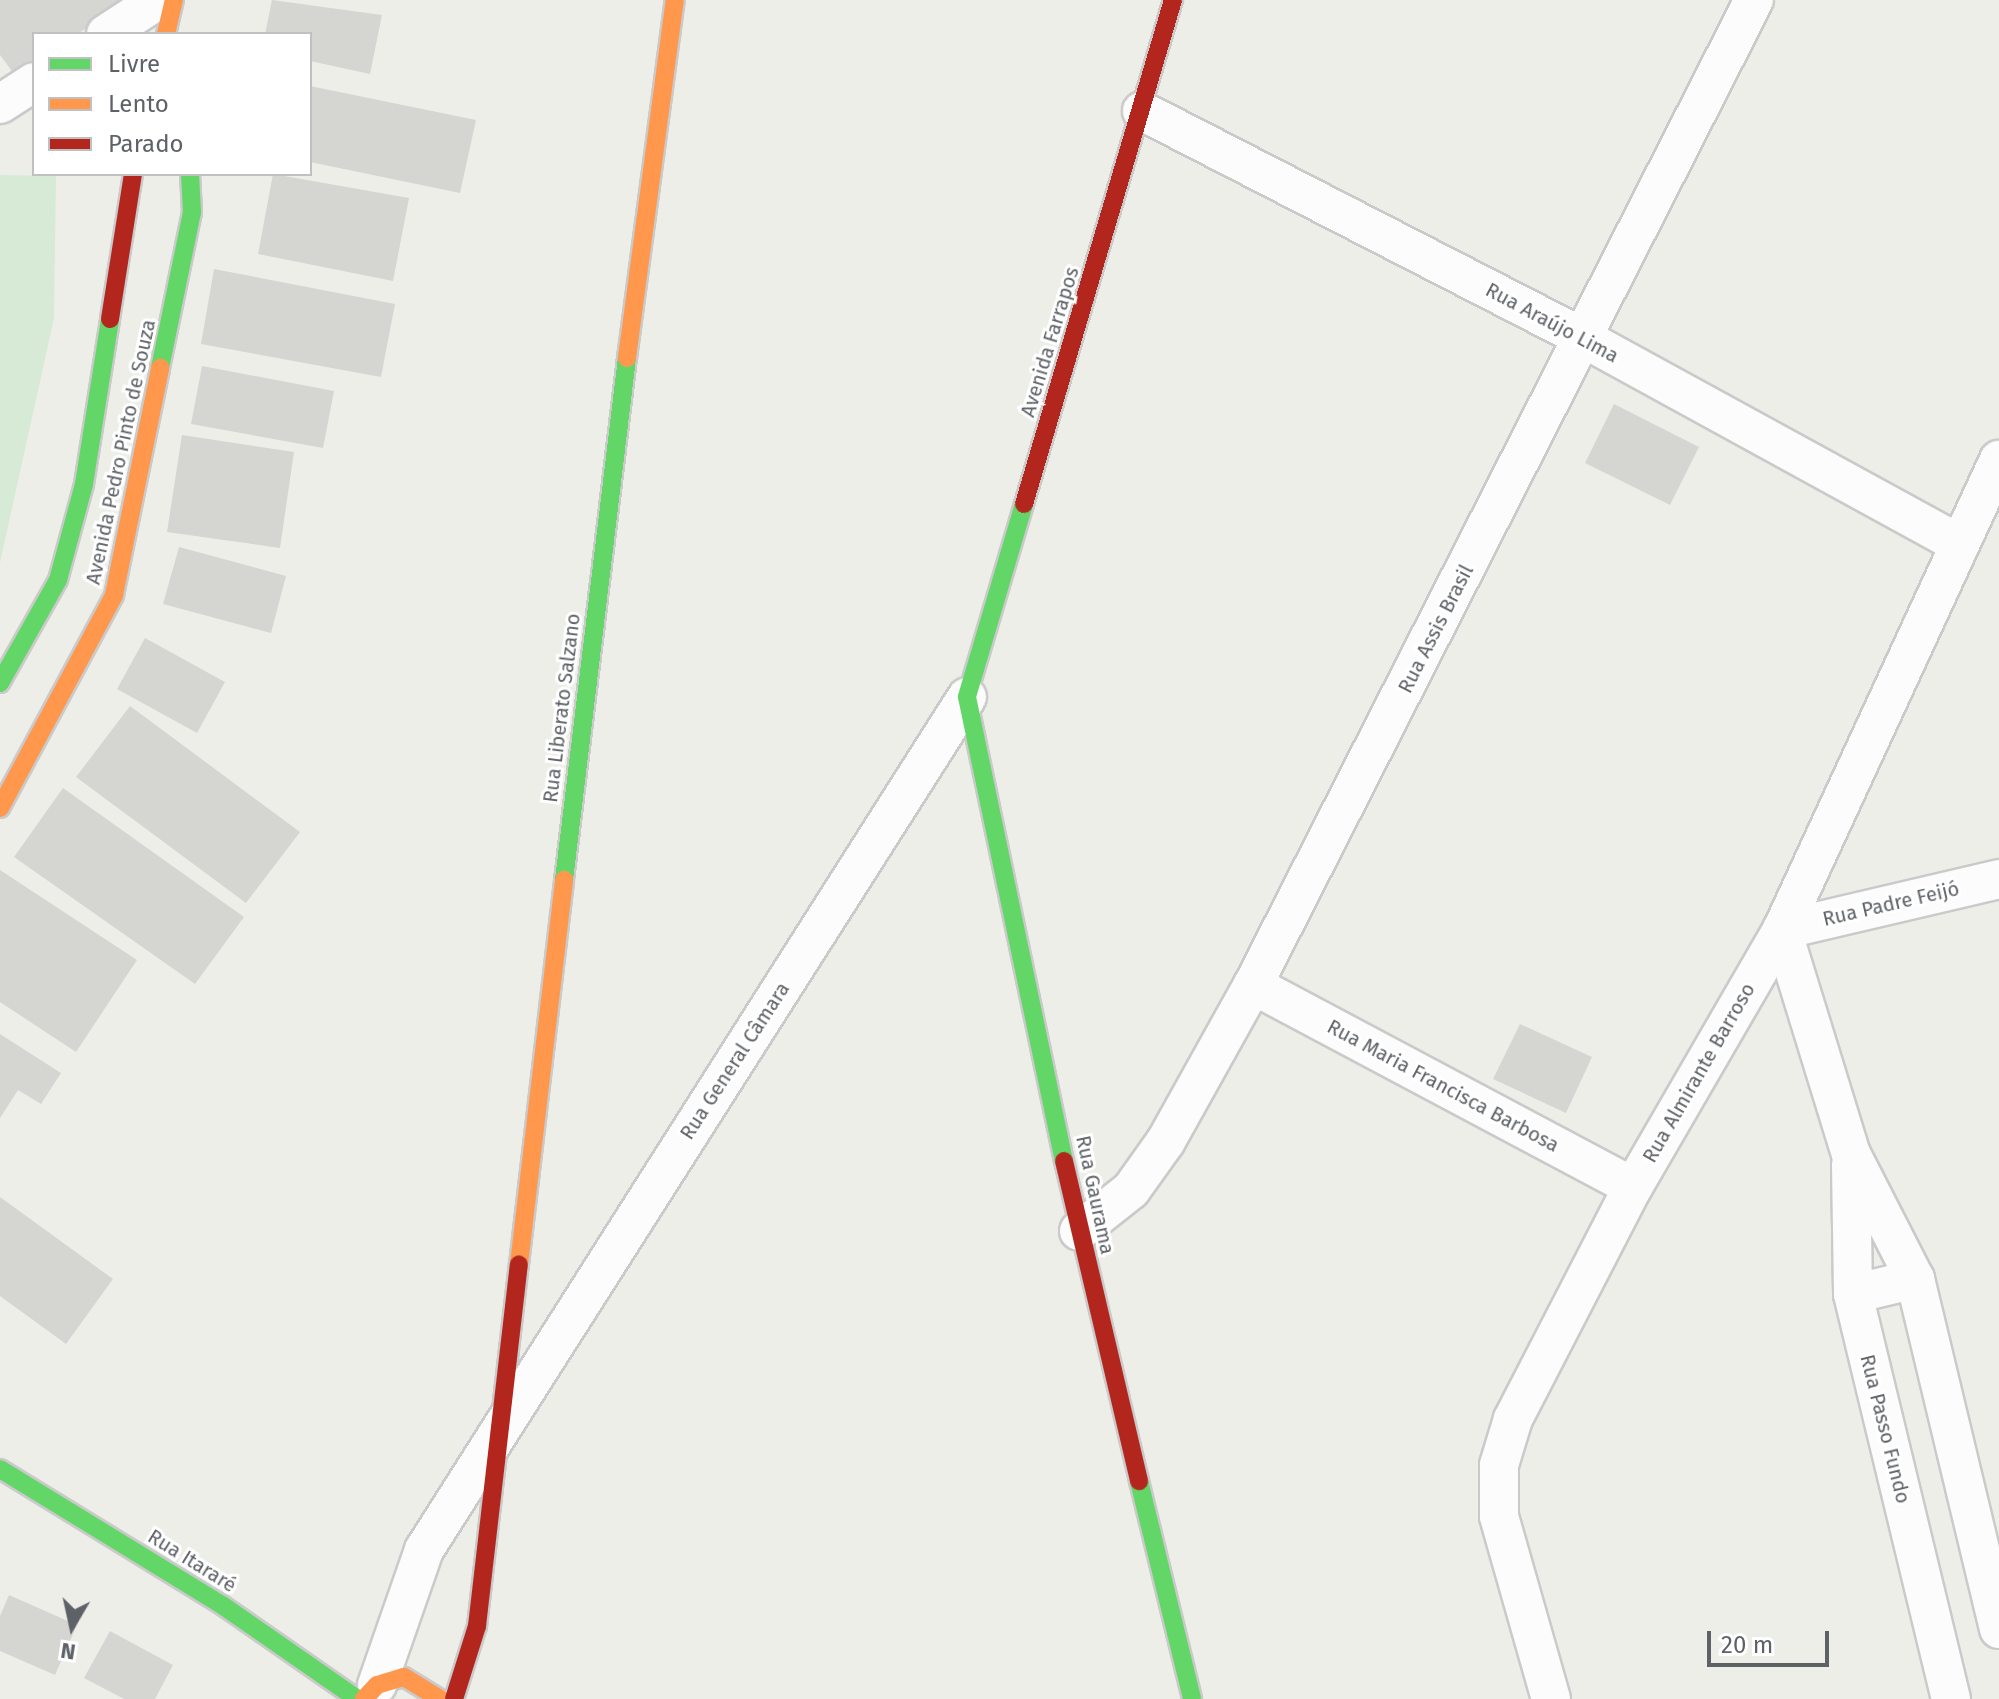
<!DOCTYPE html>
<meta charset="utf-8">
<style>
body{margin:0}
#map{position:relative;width:1999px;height:1699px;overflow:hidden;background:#eeeee9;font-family:"Fira Sans",sans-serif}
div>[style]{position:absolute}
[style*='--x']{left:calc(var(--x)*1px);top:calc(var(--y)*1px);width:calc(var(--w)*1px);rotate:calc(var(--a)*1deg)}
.green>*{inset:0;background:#d7ead6}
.building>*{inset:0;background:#d5d5d2}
.roads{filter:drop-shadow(2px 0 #cacaca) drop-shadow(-2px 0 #cacaca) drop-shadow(0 2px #cacaca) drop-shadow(0 -2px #cacaca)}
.street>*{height:38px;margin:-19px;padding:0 19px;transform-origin:19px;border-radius:19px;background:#fcfcfc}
.fast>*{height:18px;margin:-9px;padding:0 9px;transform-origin:9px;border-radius:9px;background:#63d668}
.slow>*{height:18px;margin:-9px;padding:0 9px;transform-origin:9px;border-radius:9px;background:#ff974d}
.jam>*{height:18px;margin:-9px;padding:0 9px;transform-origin:9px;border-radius:9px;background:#b3261e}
span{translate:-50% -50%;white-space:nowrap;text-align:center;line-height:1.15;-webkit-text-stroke:6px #fff;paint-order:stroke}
.street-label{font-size:20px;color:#5e6267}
.legend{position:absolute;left:32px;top:32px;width:280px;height:144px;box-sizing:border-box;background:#fff;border:2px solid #bfc0c2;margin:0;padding:10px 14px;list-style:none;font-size:24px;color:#5e6267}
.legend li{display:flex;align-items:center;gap:16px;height:40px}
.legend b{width:40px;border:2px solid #bfc0c2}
.north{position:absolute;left:32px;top:1587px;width:80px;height:80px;-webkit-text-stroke:6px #fff;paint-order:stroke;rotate:189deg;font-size:22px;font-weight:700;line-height:32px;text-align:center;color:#5e6267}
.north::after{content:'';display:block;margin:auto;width:28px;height:36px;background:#5e6267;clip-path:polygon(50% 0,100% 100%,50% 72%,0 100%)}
.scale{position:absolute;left:1707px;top:1631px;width:122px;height:36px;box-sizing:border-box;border:4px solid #5e6267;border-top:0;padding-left:10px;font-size:24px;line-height:28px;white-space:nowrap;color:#5e6267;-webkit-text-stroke:6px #fff;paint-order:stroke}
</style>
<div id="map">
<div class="green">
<i style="clip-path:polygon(0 175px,56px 176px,54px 318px,0 563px)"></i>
</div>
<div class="building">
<i style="clip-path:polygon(0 0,131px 0,77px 34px,34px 34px,34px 61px,14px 74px,0 55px)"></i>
<i style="clip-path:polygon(272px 0,382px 15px,370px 74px,310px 61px,310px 34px,265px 34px)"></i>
<i style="clip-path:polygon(310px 86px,476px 120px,460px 193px,310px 162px)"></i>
<i style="clip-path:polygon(273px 174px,409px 198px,393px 281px,258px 254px)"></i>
<i style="clip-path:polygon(214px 269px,395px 304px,381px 377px,201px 344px)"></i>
<i style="clip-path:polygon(202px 366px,334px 391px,323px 448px,191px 424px)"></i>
<i style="clip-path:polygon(1614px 404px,1699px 447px,1670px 505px,1585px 463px)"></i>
<i style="clip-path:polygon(182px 435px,294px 452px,280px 548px,167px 532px)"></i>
<i style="clip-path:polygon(179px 547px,286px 576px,271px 633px,163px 604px)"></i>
<i style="clip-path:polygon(145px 638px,225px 682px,197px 733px,117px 689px)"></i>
<i style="clip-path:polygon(130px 706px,300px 832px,246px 903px,76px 777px)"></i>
<i style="clip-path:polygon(63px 788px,244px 917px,195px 984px,14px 857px)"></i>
<i style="clip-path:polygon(0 870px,137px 960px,76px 1052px,0 1002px)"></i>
<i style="clip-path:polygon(1520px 1024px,1592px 1057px,1566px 1113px,1493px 1079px)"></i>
<i style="clip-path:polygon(0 1034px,61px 1073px,41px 1104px,18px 1090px,0 1118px)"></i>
<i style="clip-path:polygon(0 1197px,113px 1279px,66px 1344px,0 1296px)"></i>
<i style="clip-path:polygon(9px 1595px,77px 1625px,55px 1675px,0 1651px,0 1616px)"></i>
<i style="clip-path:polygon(110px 1631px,173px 1665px,155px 1699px,124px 1699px,84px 1678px)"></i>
</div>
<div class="roads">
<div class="street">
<i style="--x:106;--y:34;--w:62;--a:-33.2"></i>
<i style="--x:0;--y:104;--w:40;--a:-32.9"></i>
<i style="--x:1142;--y:111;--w:498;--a:27.2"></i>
<i style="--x:1585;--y:339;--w:424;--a:28.7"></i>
<i style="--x:1782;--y:930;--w:234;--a:72.9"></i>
<i style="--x:1851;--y:1154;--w:140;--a:62.9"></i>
<i style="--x:1915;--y:1279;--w:360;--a:76.5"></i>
<i style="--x:1782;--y:930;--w:223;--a:-13.2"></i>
<i style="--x:1253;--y:985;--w:430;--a:28"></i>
<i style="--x:1851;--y:1165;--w:129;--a:89.1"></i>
<i style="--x:1853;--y:1294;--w:417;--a:76.4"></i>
<i style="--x:1079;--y:1231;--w:66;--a:-38.3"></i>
<i style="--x:1131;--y:1190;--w:60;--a:-54.5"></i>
<i style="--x:1166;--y:1141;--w:179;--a:-60.9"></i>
<i style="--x:1253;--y:985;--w:1105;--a:-63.04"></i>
<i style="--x:1853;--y:1294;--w:64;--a:-13.6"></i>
<i style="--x:377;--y:1685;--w:143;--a:-70.8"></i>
<i style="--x:424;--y:1550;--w:1011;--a:-57.52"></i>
<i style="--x:1551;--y:1699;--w:190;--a:-105.9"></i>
<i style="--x:1499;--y:1516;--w:51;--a:-90"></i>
<i style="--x:1499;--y:1465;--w:48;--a:-73.1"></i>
<i style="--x:1513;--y:1419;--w:261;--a:-62.7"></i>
<i style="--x:1633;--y:1187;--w:297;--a:-59.9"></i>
<i style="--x:1782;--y:930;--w:518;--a:-65.22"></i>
</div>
<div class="fast">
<i style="--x:160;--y:368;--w:159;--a:-78.4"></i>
<i style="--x:192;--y:212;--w:38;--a:-93"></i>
<i style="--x:1024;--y:504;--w:201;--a:106.5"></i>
<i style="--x:967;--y:697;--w:474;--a:78.2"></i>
<i style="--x:0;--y:683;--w:118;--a:-60.6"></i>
<i style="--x:58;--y:580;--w:99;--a:-74.8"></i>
<i style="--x:84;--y:484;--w:167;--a:-81"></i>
<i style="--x:564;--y:880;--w:526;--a:-83.12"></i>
<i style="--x:0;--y:1469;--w:260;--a:31.5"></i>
<i style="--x:222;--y:1605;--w:165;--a:34.8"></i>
<i style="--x:1139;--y:1481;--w:224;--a:76.3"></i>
</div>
<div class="slow">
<i style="--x:166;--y:34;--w:35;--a:-77"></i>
<i style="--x:627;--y:358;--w:361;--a:-82.4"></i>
<i style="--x:0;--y:808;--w:242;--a:-61.8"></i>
<i style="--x:114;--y:595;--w:232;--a:-78.5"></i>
<i style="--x:519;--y:1264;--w:387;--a:-83.3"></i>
<i style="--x:364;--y:1699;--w:19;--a:-47"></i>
<i style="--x:377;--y:1685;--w:28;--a:-17"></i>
<i style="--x:404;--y:1677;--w:42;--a:31.4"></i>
</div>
<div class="jam">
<i style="--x:110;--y:319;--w:147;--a:-81"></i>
<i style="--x:1024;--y:504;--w:526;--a:-73.53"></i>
<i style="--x:1064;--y:1161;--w:329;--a:76.8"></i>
<i style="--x:454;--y:1699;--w:77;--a:-72.5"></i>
<i style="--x:477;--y:1626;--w:364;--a:-83.4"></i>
</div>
</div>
<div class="street-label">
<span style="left:1552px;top:323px;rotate:28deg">Rua Araújo Lima</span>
<span style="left:1050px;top:342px;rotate:-73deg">Avenida Farrapos</span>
<span style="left:121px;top:452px;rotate:-78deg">Avenida Pedro Pinto de Souza</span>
<span style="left:1436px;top:629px;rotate:-63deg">Rua Assis Brasil</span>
<span style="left:562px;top:708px;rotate:-83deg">Rua Liberato Salzano</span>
<span style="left:1891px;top:904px;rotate:-13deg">Rua Padre Feijó</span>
<span style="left:735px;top:1061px;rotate:-57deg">Rua General Câmara</span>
<span style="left:1699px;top:1073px;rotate:-60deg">Rua Almirante Barroso</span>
<span style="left:1443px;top:1086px;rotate:28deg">Rua Maria Francisca Barbosa</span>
<span style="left:1095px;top:1195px;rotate:78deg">Rua Gaurama</span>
<span style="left:1885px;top:1429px;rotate:76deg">Rua Passo Fundo</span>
<span style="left:192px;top:1561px;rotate:32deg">Rua Itararé</span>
</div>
<ul class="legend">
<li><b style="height:10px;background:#63d668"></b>Livre</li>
<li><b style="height:10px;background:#ff974d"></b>Lento</li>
<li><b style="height:10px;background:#b3261e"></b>Parado</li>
</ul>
<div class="north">N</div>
<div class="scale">20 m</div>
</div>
